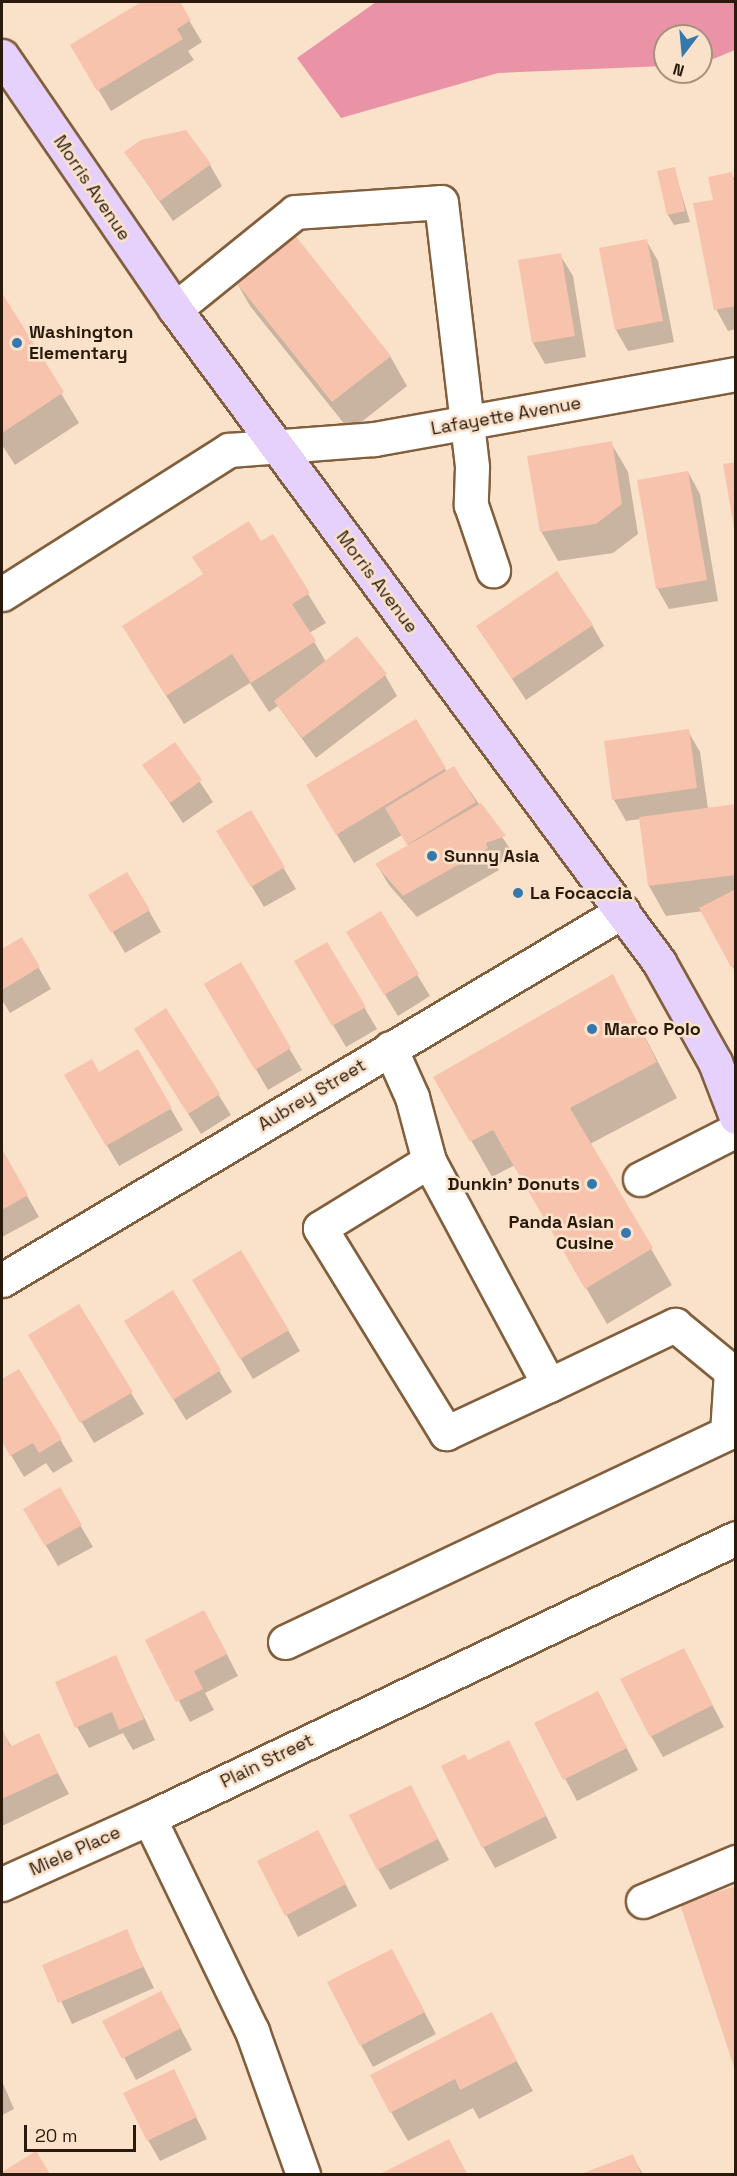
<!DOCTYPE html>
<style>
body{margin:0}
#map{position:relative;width:737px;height:2176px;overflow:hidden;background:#fae1ca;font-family:"Space Grotesk",sans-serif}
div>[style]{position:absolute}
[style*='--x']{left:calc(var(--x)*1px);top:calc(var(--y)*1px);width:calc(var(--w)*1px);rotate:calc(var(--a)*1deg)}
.forest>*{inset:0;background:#ea93a7}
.shadow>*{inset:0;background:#0003}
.building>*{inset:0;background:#f7c3ac}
.roads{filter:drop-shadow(2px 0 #825f3c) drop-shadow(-2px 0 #825f3c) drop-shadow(0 2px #825f3c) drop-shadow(0 -2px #825f3c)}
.minor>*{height:33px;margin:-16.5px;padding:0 16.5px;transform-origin:16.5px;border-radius:16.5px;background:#fff}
.major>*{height:33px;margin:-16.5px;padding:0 16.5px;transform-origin:16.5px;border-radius:16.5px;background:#e5d1fb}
.dots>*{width:16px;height:16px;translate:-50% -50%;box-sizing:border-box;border:3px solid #fae1ca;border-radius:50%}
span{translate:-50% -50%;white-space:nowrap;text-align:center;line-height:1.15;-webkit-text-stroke:5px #fae1ca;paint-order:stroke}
.street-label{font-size:18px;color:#291a0c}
.poi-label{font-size:18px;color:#291a0c;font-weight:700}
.left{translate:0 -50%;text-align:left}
.right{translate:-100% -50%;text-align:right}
.frame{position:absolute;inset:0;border:3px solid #291a0c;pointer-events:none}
.north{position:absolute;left:653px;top:24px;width:60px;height:60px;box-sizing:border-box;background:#fae1ca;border:2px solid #a6917e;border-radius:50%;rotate:196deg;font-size:16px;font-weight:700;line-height:24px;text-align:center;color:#291a0c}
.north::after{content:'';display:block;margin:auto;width:21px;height:27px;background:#3478ae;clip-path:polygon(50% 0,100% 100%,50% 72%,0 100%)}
.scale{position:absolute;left:24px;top:2125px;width:112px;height:27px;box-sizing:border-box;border:3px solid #291a0c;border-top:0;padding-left:8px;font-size:18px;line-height:21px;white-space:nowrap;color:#291a0c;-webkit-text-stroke:4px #fae1ca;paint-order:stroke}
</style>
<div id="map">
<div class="forest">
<i style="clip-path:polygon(376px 2px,735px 2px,735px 50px,701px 64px,701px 36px,665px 36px,665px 66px,498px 73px,341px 118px,297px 58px)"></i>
</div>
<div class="shadow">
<i style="clip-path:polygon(144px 2px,178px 2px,202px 42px,188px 51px,194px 60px,111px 111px,72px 46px)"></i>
<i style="clip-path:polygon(126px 153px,210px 165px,222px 186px,173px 221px)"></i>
<i style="clip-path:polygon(674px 169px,690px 222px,674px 225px,668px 215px)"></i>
<i style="clip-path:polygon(731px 174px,736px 181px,736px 329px,728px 331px,716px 309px)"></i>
<i style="clip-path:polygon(646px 240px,658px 261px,674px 342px,628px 351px,616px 330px)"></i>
<i style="clip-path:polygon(560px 255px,573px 276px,586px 357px,545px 364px,533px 343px)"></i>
<i style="clip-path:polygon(233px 276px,390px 356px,407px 386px,350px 431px,250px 306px)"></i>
<i style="clip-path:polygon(2px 296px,79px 423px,15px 465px,2px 445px)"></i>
<i style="clip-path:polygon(611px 443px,628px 472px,638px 534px,613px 553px,558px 561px,541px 531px)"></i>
<i style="clip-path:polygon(688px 472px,700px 494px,718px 601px,669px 609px,657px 588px)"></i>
<i style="clip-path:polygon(272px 536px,326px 623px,309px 633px,326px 662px,385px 675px,397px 696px,316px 758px,278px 706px,269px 712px,250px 683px,184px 724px,141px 656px)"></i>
<i style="clip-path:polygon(592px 625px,604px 646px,526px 700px,478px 627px)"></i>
<i style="clip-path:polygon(416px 721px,447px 772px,454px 768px,516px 857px,496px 865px,499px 870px,417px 917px,389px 885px,377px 865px,409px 846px,402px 835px,354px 863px,325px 815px)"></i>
<i style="clip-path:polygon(688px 731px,700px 752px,708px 809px,736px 806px,736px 973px,703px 911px,666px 916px,649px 886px,640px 819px,626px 821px,614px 800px)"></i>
<i style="clip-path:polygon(175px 744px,213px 802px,183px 823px,144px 765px)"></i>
<i style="clip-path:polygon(250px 812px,296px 889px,264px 907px,231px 852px)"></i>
<i style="clip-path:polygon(91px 895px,149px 911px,161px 932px,125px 953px)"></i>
<i style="clip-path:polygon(380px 913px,430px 996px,398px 1016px,360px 954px)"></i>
<i style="clip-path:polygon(22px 939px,51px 989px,10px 1013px,2px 1000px,2px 951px)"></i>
<i style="clip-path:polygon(327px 944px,377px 1029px,346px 1047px,296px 962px)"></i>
<i style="clip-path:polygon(240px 965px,302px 1070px,268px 1090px,206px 984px)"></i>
<i style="clip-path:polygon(613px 976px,677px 1098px,590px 1144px,672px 1285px,607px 1324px,515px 1165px,492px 1177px,435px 1077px)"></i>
<i style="clip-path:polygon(148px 1050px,218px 1094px,231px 1115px,201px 1134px)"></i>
<i style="clip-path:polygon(137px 1051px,183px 1130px,119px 1166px,66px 1076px,98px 1074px)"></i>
<i style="clip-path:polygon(2px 1152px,39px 1217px,2px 1237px)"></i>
<i style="clip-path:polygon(172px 1293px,232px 1392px,186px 1420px,138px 1342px)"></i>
<i style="clip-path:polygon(206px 1301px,288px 1330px,300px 1351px,253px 1379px)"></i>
<i style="clip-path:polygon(30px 1335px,131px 1393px,144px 1414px,94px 1443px)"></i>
<i style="clip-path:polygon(19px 1371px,73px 1461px,53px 1473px,46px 1463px,24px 1477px,2px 1440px,2px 1381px)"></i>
<i style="clip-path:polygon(59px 1489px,93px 1547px,58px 1566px,25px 1510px)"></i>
<i style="clip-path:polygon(216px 1633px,238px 1676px,205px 1693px,214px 1710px,190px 1722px,147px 1640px)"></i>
<i style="clip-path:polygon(683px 1650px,724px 1727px,663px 1757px,651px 1736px)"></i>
<i style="clip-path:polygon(115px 1657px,155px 1740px,133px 1750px,123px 1733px,89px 1748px,77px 1727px)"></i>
<i style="clip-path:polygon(609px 1714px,638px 1770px,577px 1801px,536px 1724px)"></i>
<i style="clip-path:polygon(2px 1730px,12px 1748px,38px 1735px,69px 1794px,2px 1826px)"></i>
<i style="clip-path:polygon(468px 1762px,520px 1763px,557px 1838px,495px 1868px,483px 1847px)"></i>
<i style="clip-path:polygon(422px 1808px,449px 1860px,390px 1890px,378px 1869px)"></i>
<i style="clip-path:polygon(329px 1853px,357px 1906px,298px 1937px,259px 1862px)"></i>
<i style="clip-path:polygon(126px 1931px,154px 1988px,72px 2024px,44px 1965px)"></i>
<i style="clip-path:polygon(403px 1972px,436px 2034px,373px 2067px,361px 2045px)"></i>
<i style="clip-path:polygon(173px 2014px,192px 2050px,136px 2080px,105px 2022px)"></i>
<i style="clip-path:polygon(491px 2014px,533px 2091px,479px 2119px,473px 2108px,408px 2141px,391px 2112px)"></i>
<i style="clip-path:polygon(173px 2071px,207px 2139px,160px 2161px,148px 2140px)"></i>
<i style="clip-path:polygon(2px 2081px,14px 2109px,2px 2115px)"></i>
<i style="clip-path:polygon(449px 2141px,467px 2174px,384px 2174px)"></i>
<i style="clip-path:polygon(35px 2153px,48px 2174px,2px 2174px)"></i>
<i style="clip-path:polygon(632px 2156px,643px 2174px,585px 2174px)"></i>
</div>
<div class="building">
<i style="clip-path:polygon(141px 2px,180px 2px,191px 20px,177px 29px,183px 39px,97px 91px,70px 45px)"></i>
<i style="clip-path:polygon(186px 130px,211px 164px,160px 201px,124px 152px,141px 140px)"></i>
<i style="clip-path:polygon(675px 167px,685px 211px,667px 215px,657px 171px)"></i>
<i style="clip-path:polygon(732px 172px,736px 190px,736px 306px,714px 310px,693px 203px,713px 200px,708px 177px)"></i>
<i style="clip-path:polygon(290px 229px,391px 356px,332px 402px,231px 276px)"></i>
<i style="clip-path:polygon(647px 239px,663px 321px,615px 330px,599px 248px)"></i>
<i style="clip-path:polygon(561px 253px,575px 336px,532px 343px,518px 260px)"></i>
<i style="clip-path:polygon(2px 293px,64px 392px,2px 433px)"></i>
<i style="clip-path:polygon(612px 441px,622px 504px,596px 524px,540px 532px,527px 456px)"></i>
<i style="clip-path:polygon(736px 462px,736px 528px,734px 528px,723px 464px)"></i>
<i style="clip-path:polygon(688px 471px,707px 580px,656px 589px,637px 480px)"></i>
<i style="clip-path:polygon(249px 521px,261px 541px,273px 534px,310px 593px,292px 604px,316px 641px,251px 683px,232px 654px,166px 696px,122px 626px,203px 574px,192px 557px)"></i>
<i style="clip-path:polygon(557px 571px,593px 625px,512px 679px,476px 626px)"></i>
<i style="clip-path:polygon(357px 636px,387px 674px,302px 738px,274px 701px)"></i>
<i style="clip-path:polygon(416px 719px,446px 768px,336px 835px,306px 785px)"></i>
<i style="clip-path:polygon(689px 729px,697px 788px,612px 800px,604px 741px)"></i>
<i style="clip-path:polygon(175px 742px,202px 780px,170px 803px,142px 765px)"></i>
<i style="clip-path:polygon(454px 766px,476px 802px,407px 845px,385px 808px)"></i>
<i style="clip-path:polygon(481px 803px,506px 836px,486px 843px,488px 848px,403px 896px,375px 864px)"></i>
<i style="clip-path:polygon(736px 804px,736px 875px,648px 886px,639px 817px)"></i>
<i style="clip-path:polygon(251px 810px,285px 867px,251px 887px,216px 831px)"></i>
<i style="clip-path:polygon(127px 872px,150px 910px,111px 933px,88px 895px)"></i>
<i style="clip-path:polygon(736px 889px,736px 965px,731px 967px,699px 908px)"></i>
<i style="clip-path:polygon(381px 911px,419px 974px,384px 995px,346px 932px)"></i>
<i style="clip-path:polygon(22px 937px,40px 967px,2px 990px,2px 949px)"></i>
<i style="clip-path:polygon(327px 942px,366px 1007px,332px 1026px,294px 961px)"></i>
<i style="clip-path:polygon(241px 962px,291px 1048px,255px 1070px,204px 984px)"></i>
<i style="clip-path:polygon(613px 974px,657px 1062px,570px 1108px,653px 1248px,585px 1289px,493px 1130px,470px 1142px,433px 1077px)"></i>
<i style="clip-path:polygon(166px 1008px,220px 1094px,188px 1114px,134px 1029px)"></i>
<i style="clip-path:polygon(138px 1049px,172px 1108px,106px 1146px,64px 1075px,92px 1059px,99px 1072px)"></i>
<i style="clip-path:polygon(2px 1149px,28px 1195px,2px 1210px)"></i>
<i style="clip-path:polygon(241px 1250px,289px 1330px,240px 1359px,192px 1280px)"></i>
<i style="clip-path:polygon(173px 1290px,221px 1370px,173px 1400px,124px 1321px)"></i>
<i style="clip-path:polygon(79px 1304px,133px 1392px,80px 1423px,28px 1335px)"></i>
<i style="clip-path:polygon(19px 1369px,62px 1439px,39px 1453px,33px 1443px,10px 1456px,2px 1441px,2px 1379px)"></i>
<i style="clip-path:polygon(60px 1487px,82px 1525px,45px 1546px,23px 1509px)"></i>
<i style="clip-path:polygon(204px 1610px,227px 1654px,194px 1671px,203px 1689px,176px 1702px,145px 1640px)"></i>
<i style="clip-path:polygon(684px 1648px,713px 1705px,650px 1737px,620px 1679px)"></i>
<i style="clip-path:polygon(116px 1655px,144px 1719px,119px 1730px,112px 1712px,75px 1728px,55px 1682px)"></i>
<i style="clip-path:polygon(598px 1691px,627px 1748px,563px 1780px,534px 1723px)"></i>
<i style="clip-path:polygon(2px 1727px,10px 1747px,39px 1733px,58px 1773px,2px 1799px)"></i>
<i style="clip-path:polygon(509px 1740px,546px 1816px,482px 1848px,441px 1766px,465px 1754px,468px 1760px)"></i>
<i style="clip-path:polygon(411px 1785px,438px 1839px,377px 1870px,349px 1815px)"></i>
<i style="clip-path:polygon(318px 1830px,346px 1884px,285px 1916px,257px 1861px)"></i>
<i style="clip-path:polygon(736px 1886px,736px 2070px,735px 2070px,680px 1904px)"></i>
<i style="clip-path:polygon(127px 1929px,143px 1967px,58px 2003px,42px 1965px)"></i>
<i style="clip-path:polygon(392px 1949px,425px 2012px,360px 2046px,327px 1982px)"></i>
<i style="clip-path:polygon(161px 1991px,181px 2028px,122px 2059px,102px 2021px)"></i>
<i style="clip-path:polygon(492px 2012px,517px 2061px,460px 2090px,455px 2079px,390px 2113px,370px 2075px)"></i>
<i style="clip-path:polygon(174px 2069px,197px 2117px,147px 2141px,123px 2093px)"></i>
<i style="clip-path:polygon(449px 2139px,467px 2174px,380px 2174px)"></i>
<i style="clip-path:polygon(36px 2151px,50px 2174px,2px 2174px,2px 2172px)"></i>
<i style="clip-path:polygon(633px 2154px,641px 2174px,581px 2174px)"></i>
</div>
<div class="roads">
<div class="minor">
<i style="--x:175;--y:309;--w:154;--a:-38.9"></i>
<i style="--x:295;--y:212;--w:146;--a:-3.9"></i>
<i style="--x:441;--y:202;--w:267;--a:83.3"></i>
<i style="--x:472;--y:467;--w:38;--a:92"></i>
<i style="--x:471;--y:505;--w:69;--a:71.3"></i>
<i style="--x:2;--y:594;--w:269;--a:-32.4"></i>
<i style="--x:229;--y:450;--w:145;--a:-4.3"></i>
<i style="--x:374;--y:439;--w:368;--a:-10.2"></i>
<i style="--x:390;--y:1048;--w:54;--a:65.8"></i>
<i style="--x:412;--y:1097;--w:66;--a:75.1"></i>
<i style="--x:640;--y:1179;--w:108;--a:-27"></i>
<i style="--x:2;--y:1280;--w:722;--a:-30.72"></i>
<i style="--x:549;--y:1385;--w:254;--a:-118.2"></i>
<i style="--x:429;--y:1161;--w:128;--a:148.4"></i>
<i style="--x:320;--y:1228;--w:241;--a:58.4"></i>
<i style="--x:446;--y:1433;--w:114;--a:-25"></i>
<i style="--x:549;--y:1385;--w:140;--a:-25.5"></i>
<i style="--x:675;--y:1325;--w:72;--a:39.4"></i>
<i style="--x:285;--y:1642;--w:489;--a:-25.3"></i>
<i style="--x:727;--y:1433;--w:62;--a:-86.3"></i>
<i style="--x:731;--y:1371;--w:5;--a:-11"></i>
<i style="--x:149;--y:1818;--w:237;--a:64.2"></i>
<i style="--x:252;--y:2031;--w:152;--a:70.4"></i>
<i style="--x:2;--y:1884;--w:161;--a:-24.2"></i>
<i style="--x:149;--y:1818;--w:650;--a:-25.5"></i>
<i style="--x:643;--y:1901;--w:101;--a:-22.8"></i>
</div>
<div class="major">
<i style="--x:2;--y:56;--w:306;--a:55.6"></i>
<i style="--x:175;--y:309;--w:813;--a:53.45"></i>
<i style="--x:659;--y:962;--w:115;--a:60.8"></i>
<i style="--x:715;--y:1062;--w:59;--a:69.1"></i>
</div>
</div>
<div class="dots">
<i style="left:17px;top:343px;background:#3478ae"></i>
<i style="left:432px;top:856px;background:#3478ae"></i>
<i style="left:518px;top:893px;background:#3478ae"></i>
<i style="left:592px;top:1029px;background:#3478ae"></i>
<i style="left:592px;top:1184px;background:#3478ae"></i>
<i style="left:626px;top:1233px;background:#3478ae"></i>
</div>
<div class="street-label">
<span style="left:92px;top:188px;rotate:56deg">Morris Avenue</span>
<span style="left:506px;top:416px;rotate:-10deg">Lafayette Avenue</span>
<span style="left:377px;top:582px;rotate:53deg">Morris Avenue</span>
<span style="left:312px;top:1095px;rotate:-31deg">Aubrey Street</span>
<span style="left:267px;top:1761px;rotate:-26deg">Plain Street</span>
<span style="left:75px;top:1851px;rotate:-24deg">Miele Place</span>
</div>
<div class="poi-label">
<span class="left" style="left:29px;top:343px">Washington<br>Elementary</span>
<span class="left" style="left:444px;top:856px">Sunny Asia</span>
<span class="left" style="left:530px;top:893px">La Focaccia</span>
<span class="left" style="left:604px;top:1029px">Marco Polo</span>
<span class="right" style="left:580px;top:1184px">Dunkin' Donuts</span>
<span class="right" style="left:614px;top:1233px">Panda Asian<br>Cusine</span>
</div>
<div class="frame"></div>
<div class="north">N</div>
<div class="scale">20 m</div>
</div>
